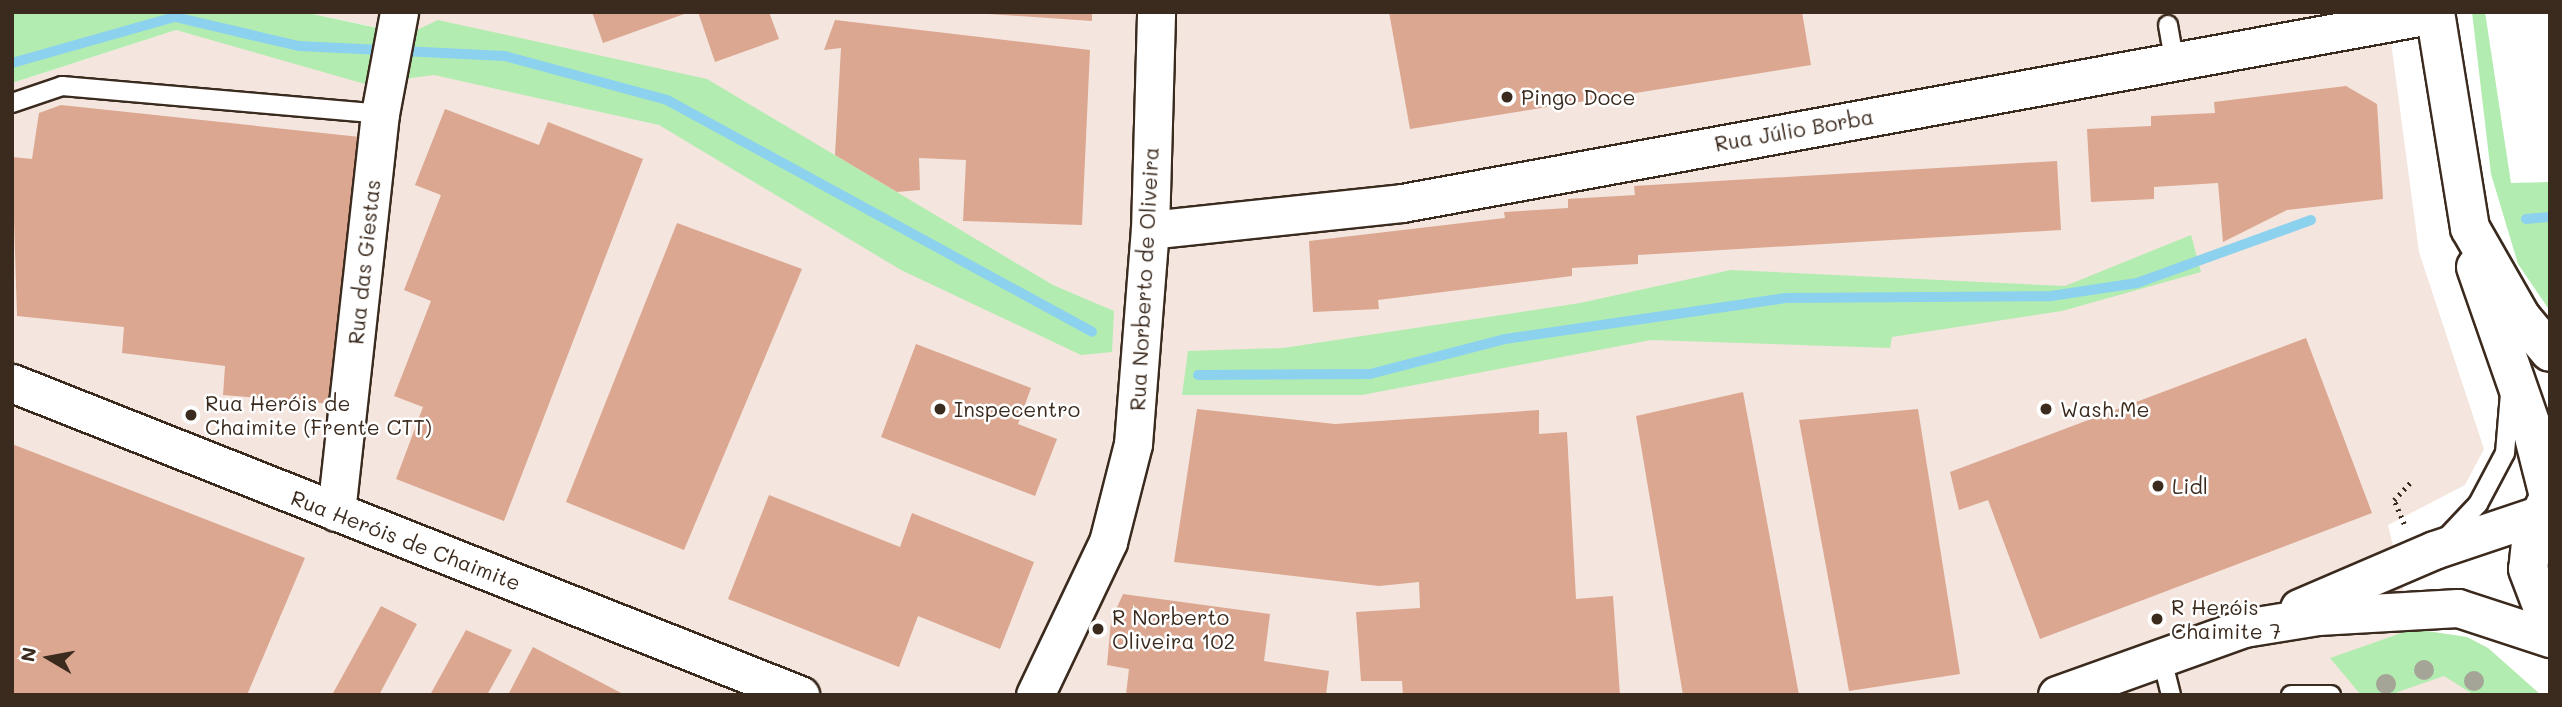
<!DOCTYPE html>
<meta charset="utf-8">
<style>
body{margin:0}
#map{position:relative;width:2562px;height:707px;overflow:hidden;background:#fff;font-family:Mali,sans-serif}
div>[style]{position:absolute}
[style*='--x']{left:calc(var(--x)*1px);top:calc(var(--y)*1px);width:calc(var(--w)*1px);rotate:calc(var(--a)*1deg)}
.built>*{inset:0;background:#f4e5de}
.green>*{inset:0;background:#b3ecb0}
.stream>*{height:10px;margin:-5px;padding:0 5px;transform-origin:5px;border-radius:5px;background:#8cd2ee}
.building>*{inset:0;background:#dba790}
.path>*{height:4.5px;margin-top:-2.25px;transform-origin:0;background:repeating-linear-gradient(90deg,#3b2a1e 0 2px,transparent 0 7px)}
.roads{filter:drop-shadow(2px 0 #3b2a1e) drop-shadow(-2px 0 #3b2a1e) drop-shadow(0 2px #3b2a1e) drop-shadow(0 -2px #3b2a1e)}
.service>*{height:18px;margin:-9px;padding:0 9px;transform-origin:9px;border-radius:9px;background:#fff}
.minor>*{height:37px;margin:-18.5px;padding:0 18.5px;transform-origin:18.5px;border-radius:18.5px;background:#fff}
.primary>*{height:38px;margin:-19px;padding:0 19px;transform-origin:19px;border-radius:19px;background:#fff}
.trees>*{width:20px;height:20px;margin:-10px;border-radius:50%;background:#a4a497}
.dots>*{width:19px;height:19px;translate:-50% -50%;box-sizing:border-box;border:4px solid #fff;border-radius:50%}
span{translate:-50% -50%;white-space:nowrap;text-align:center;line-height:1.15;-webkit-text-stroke:5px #fff;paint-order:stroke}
.poi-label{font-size:21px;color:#3b2a1e}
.left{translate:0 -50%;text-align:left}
.street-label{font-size:21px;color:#3b2a1e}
.frame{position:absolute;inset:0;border:14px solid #3b2a1e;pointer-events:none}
.north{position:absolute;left:14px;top:623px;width:70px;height:70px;-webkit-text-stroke:5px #fff;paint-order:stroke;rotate:280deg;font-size:19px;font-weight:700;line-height:28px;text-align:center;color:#3b2a1e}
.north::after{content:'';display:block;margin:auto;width:24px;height:32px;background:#3b2a1e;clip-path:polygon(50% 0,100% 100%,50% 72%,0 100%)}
</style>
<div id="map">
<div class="built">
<i style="clip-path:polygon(303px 12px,2387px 12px,2419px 252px,2484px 449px,2465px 485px,2388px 525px,2413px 629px,2467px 637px,2488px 648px,2541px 695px,12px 695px,12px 83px,176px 30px,401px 90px,417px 30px,394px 31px)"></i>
</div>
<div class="green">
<i style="clip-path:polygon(12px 12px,303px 12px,378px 28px,365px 84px,176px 30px,12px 83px)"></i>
<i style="clip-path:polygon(2472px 12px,2485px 12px,2511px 183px,2550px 182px,2550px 311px,2518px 264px,2491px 174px)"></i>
<i style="clip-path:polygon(438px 20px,707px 79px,1053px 285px,1114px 311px,1112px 352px,1081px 355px,901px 270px,659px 125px,434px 75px,404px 79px,417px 30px)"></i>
<i style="clip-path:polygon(2191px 235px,2201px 272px,2062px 311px,1892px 337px,1890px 348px,1651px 340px,1362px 395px,1182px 395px,1188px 351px,1283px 348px,1580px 303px,1731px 270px,2065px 286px)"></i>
<i style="clip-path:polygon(2413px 629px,2467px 637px,2488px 648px,2541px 695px,2474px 695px,2444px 676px,2389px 695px,2361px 695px,2330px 658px)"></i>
</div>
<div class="stream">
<i style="--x:12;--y:63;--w:169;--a:-15.8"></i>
<i style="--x:175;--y:17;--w:127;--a:13.2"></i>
<i style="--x:299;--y:46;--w:206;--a:2.8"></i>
<i style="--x:505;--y:56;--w:168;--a:15.2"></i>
<i style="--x:667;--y:100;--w:484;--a:28.6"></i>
<i style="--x:2526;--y:219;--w:24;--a:-5"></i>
<i style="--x:1198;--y:375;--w:172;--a:-0.3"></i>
<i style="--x:1370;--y:374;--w:139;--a:-14.5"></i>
<i style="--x:1505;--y:339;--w:283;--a:-8.3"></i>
<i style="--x:1785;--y:298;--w:266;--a:-0.4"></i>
<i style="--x:2051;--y:296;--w:87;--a:-8.6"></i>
<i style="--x:2137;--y:283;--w:185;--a:-19.9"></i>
</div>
<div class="building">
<i style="clip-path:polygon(592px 12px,687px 12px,687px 13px,603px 43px)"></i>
<i style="clip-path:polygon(698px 12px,769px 12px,779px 39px,715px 62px)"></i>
<i style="clip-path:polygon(959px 12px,1092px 12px,1092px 21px)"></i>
<i style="clip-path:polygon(1389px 12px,1802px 12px,1811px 65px,1410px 129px)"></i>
<i style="clip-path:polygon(835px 20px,1090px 50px,1082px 225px,963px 221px,966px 160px,919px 158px,920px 190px,897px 192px,835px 155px,841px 48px,824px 50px)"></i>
<i style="clip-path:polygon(2346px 86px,2377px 104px,2383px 199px,2287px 210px,2223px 242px,2218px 183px,2154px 187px,2154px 199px,2091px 202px,2087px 129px,2151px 126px,2151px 116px,2215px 113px,2214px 102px)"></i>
<i style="clip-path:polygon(61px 105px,360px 137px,332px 404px,223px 395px,225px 366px,122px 353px,124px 327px,17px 316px,12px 157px,32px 159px,39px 113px)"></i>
<i style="clip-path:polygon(445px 109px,539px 145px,548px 122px,643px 159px,504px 521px,396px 479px,423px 407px,394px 396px,431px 301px,404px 290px,441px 195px,415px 185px)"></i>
<i style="clip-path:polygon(2057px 161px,2061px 230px,1638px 255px,1638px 264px,1572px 268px,1572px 276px,1378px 300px,1379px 309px,1313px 312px,1309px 241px,1505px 218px,1504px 212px,1568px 208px,1568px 199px,1635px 195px,1634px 186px)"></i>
<i style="clip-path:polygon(677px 223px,802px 269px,684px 550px,566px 502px)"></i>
<i style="clip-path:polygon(2306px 338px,2372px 513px,2040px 639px,1988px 500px,1959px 510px,1950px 472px)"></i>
<i style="clip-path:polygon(916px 344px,1031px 388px,1018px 424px,1057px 439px,1035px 496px,881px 437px)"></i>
<i style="clip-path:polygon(1743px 392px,1799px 695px,1683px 695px,1636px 416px)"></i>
<i style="clip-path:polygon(1197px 409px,1335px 424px,1539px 410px,1539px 434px,1567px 432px,1576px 599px,1613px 596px,1620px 695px,1403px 695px,1402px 681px,1361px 681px,1356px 612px,1420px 608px,1419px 582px,1379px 586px,1174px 562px)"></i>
<i style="clip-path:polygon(1918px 409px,1960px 674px,1849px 691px,1799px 420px)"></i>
<i style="clip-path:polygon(12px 444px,305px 558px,247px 695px,12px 695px)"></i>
<i style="clip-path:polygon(769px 495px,900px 547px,912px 513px,1034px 562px,1000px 649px,918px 616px,899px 667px,728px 599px)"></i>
<i style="clip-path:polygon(1123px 594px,1270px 614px,1264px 661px,1329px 671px,1326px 695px,1126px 695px,1129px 669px,1107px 665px,1111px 621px)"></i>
<i style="clip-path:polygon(381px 606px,417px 624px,379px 695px,332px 695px)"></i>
<i style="clip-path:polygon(466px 630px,512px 650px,487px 695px,430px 695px)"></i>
<i style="clip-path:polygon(533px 647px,625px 695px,508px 695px)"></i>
</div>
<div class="path">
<i style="--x:2404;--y:524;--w:26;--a:-113"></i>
<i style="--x:2394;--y:500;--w:25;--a:-47"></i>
</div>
<div class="roads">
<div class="service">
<i style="--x:2168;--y:25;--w:36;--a:80"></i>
<i style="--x:12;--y:103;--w:53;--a:-18.8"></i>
<i style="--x:62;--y:86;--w:319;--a:5"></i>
<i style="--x:2446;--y:538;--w:47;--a:-46.7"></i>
<i style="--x:2478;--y:504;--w:58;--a:-62.1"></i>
<i style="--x:2505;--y:453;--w:60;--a:-85.2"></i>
<i style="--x:2161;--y:655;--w:41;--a:76"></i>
<i style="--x:2291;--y:695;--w:40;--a:0"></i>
</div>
<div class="minor">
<i style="--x:1150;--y:230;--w:253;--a:-6.1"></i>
<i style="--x:1402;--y:203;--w:1050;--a:-10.37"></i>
<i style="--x:12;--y:383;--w:848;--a:21.6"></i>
<i style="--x:336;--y:512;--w:400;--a:-83.7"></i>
<i style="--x:380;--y:114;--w:104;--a:-79.4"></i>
<i style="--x:2299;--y:608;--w:147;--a:-23.2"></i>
<i style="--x:2434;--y:550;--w:110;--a:-18.6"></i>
<i style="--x:1035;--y:695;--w:170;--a:-64.5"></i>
<i style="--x:1108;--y:542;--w:101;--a:-75.7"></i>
<i style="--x:1133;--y:444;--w:215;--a:-85.5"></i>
<i style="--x:1150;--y:230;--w:218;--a:-88.4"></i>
<i style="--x:2057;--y:695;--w:199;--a:-19.7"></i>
<i style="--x:2244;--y:628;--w:75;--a:-9.2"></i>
<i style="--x:2318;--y:616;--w:140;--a:-3.3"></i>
<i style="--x:2458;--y:608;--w:97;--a:18.1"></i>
</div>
<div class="primary">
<i style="--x:2435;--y:12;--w:219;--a:80.8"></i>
<i style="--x:2470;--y:228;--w:103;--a:60.2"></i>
<i style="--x:2521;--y:317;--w:45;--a:50.4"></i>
<i style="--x:2476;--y:267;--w:167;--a:70.8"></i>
<i style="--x:2531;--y:425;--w:73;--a:75.8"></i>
<i style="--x:2550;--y:495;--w:42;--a:115.3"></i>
<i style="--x:2532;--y:533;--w:36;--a:96"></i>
<i style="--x:2528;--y:569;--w:62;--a:69.2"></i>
</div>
</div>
<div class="trees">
<i style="left:2424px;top:670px"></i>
<i style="left:2474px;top:681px"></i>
<i style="left:2386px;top:684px"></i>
</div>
<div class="dots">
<i style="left:1507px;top:97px;background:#3b2a1e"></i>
<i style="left:940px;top:409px;background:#3b2a1e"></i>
<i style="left:2046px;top:409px;background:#3b2a1e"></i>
<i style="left:191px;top:415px;background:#3b2a1e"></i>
<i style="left:2158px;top:486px;background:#3b2a1e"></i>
<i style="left:2157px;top:619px;background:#3b2a1e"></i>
<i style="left:1098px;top:629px;background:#3b2a1e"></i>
</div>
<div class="poi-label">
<span class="left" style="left:1521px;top:97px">Pingo Doce</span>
<span class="left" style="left:205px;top:415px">Rua Heróis de<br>Chaimite (Frente CTT)</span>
<span class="left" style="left:954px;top:409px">Inspecentro</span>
<span class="left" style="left:2060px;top:409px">Wash.Me</span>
<span class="left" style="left:2172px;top:486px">Lidl</span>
<span class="left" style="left:2171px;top:619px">R Heróis<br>Chaimite 7</span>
<span class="left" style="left:1112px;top:629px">R Norberto<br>Oliveira 102</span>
</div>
<div class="street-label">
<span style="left:1794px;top:130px;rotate:-10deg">Rua Júlio Borba</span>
<span style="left:364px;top:262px;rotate:-84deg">Rua das Giestas</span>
<span style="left:1144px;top:279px;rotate:-87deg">Rua Norberto de Oliveira</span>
<span style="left:406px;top:540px;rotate:21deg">Rua Heróis de Chaimite</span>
</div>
<div class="frame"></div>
<div class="north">N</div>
</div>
